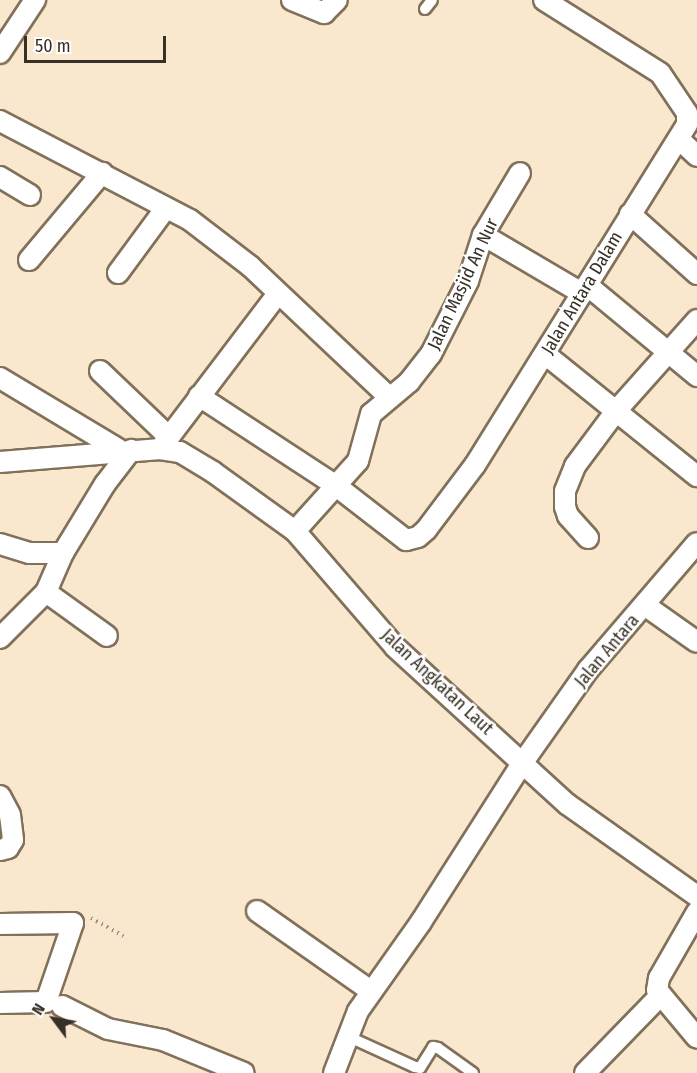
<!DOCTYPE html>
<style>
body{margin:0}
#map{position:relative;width:697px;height:1073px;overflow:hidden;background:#fae8ce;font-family:"Fira Sans Condensed",sans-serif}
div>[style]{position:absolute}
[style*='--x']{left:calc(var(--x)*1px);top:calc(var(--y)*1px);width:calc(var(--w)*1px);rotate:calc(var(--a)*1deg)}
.path>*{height:4px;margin-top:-2px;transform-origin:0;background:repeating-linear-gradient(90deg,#9c8f7d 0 1.5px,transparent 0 6px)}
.roads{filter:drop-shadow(2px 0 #81715a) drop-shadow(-2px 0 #81715a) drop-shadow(0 2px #81715a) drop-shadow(0 -2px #81715a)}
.lane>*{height:10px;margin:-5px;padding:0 5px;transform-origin:5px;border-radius:5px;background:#fff}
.street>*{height:20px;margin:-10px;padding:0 10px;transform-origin:10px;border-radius:10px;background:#fff}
span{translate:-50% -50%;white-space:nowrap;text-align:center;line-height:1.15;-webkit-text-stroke:4.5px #fff;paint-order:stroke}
.street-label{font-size:18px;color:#373026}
.north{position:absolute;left:24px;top:989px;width:60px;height:60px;-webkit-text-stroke:4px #fff;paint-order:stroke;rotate:302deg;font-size:16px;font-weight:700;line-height:24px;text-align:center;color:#373026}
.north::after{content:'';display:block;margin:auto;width:21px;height:27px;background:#373026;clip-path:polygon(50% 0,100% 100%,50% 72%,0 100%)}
.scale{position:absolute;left:24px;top:36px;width:142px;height:27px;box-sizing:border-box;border:3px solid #373026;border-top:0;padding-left:8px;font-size:18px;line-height:21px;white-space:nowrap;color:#373026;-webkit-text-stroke:4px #fff;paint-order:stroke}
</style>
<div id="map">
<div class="path">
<i style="--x:91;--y:918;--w:37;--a:29"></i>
</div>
<div class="roads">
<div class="lane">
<i style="--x:425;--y:9;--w:11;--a:-52"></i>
<i style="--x:347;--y:1036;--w:75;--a:24.5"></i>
<i style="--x:415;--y:1067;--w:5;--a:11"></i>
<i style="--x:420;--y:1068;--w:25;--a:-58"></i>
<i style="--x:433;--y:1047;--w:5;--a:11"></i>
<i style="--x:438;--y:1048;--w:43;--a:35.5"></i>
</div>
<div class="street">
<i style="--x:292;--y:0;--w:35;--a:22"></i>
<i style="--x:324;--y:13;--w:18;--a:-45"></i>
<i style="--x:0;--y:53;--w:64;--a:-56.6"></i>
<i style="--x:0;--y:121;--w:214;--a:27.5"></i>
<i style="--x:190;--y:220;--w:76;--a:37.5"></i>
<i style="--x:250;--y:266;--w:192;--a:43.3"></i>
<i style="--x:681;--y:141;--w:22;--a:43"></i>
<i style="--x:0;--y:177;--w:35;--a:31"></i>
<i style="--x:630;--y:214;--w:90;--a:41.8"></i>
<i style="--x:483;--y:235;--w:115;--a:30.4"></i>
<i style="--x:29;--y:260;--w:114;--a:-50"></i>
<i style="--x:118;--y:273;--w:81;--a:-53.6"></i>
<i style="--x:587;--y:285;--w:143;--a:39.6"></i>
<i style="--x:545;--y:354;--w:195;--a:38.8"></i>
<i style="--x:100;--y:371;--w:94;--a:43.7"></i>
<i style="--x:0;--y:378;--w:138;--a:31"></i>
<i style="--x:199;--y:396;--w:163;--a:33.2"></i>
<i style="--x:335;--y:485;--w:90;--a:37.8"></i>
<i style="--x:406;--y:540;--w:12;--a:-14"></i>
<i style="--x:418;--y:537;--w:11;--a:-41"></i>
<i style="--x:426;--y:530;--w:81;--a:-53"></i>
<i style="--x:475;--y:465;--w:402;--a:-58.1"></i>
<i style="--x:687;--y:124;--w:11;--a:-90"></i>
<i style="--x:687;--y:113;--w:48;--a:-124"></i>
<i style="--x:660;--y:73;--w:137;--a:-147.8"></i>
<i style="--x:160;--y:449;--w:193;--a:-52.8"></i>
<i style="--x:0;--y:462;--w:161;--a:-4.6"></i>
<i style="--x:160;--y:449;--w:20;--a:9"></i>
<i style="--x:180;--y:452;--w:39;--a:31"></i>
<i style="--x:213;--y:472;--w:101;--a:35.7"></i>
<i style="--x:295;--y:531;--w:153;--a:49.2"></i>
<i style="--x:395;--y:647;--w:233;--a:42.4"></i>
<i style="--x:567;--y:804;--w:159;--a:35.3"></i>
<i style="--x:295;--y:531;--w:94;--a:-48"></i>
<i style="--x:358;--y:461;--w:49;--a:-74.5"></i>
<i style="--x:371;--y:414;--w:50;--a:-40.1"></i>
<i style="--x:409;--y:382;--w:36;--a:-52"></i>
<i style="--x:431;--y:354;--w:82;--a:-63.1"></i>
<i style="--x:468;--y:281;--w:48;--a:-71.9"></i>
<i style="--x:483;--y:235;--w:72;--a:-59.2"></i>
<i style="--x:588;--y:538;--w:30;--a:-132"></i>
<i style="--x:568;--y:516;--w:9;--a:-108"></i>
<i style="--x:565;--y:507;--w:16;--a:-90"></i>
<i style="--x:565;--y:491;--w:27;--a:-68"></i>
<i style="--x:575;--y:466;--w:69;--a:-53.3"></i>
<i style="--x:616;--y:411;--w:122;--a:-48.3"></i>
<i style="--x:0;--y:544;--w:31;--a:17"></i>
<i style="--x:30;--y:553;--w:33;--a:0"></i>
<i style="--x:46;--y:592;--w:75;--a:35.8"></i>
<i style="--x:646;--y:606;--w:62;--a:35.2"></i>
<i style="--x:0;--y:638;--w:65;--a:-45"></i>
<i style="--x:46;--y:592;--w:43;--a:-66.4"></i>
<i style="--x:63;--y:553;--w:81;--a:-58.7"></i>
<i style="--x:105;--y:484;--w:43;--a:-52.6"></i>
<i style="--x:0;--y:796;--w:21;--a:62"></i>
<i style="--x:10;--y:815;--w:25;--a:83"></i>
<i style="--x:13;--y:840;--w:9;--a:122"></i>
<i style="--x:8;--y:848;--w:8;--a:166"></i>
<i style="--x:257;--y:911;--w:139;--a:35.1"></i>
<i style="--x:697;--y:912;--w:76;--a:119.9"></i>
<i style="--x:659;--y:978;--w:12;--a:99"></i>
<i style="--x:657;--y:990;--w:62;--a:50.2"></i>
<i style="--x:0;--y:924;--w:73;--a:-0.8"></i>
<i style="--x:73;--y:923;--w:83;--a:108.9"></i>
<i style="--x:46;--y:1002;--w:46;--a:178.8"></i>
<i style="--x:62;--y:1006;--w:51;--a:26.6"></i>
<i style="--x:108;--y:1029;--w:56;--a:11.3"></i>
<i style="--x:163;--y:1040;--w:87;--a:22.2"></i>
<i style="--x:334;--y:1073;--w:66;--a:-68.8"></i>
<i style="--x:358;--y:1011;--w:109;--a:-54.7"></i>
<i style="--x:421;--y:922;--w:190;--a:-57.5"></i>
<i style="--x:523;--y:762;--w:113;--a:-54.8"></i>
<i style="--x:588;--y:670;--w:167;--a:-49.4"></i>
<i style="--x:585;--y:1073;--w:106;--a:-45.8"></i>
</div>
</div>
<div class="street-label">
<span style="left:463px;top:284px;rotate:-65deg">Jalan Masjid An Nur</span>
<span style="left:582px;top:293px;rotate:-59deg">Jalan Antara Dalam</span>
<span style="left:607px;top:651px;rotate:-50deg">Jalan Antara</span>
<span style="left:437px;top:682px;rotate:43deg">Jalan Angkatan Laut</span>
</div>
<div class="north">N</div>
<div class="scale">50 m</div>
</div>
